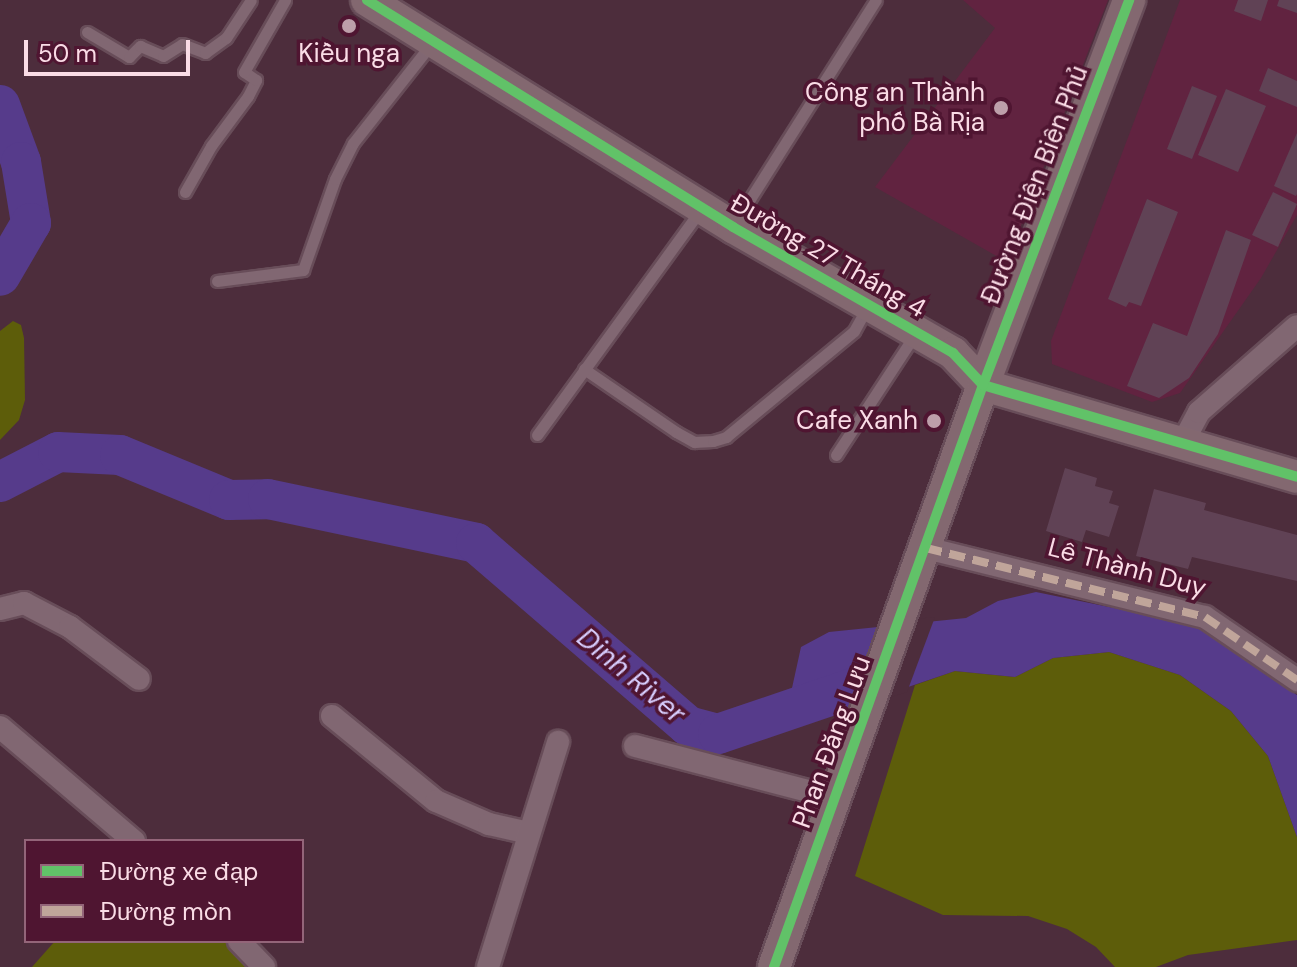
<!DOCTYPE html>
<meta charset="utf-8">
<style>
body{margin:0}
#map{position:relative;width:1297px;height:967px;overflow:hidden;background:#4d2d3c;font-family:"DM Sans",sans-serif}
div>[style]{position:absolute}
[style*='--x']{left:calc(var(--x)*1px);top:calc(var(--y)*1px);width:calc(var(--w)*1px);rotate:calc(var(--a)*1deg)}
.built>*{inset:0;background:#612340}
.green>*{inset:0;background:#5d5d0a}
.water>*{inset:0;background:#563b8b}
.pier>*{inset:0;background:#4d2d3c}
.river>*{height:40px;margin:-20px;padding:0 20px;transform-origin:20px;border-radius:20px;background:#563b8b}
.building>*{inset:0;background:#604255}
.roads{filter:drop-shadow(2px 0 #684d59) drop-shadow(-2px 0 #684d59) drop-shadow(0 2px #684d59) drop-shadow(0 -2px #684d59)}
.lane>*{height:11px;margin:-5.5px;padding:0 5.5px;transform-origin:5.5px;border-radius:5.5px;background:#816772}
.street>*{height:22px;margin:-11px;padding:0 11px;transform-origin:11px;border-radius:11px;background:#816772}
.secondary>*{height:32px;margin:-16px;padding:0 16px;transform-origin:16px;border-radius:16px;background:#836870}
.quiet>*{height:8px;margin-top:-4px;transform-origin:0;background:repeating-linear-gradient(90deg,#c0a59a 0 16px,transparent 0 24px)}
.cycleway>*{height:10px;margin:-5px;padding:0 5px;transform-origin:5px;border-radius:5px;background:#61c268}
.dots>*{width:22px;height:22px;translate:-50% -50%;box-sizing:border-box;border:4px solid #4f1531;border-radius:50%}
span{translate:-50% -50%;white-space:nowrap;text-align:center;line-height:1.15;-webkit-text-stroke:7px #4f1531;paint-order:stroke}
.poi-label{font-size:26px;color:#fadce6}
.right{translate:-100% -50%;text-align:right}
.street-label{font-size:26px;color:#fadce6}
.water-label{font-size:28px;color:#d6ccfd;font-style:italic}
.legend{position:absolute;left:24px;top:839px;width:280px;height:104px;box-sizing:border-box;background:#4f1531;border:2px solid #936579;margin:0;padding:10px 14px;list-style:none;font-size:24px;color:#fadce6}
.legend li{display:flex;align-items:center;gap:16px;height:40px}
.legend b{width:40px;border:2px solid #936579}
.scale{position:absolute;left:24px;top:40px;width:166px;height:36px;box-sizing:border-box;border:4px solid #fadce6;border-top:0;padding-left:10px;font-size:24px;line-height:28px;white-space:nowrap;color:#fadce6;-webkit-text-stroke:6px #4f1531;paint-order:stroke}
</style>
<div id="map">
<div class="built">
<i style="clip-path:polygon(963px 0,1108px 0,1007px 262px,875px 187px,995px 28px)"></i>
<i style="clip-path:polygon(1180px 0,1297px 0,1297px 215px,1261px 278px,1180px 393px,1152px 402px,1052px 364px,1051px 341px)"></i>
</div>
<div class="green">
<i style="clip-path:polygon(13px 321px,21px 325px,24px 338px,25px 400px,19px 420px,0 440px,0 331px)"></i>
<i style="clip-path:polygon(1109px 652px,1180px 675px,1231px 711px,1268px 756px,1297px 837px,1297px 940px,1188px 955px,1156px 967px,1115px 967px,1096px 947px,1067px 929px,1028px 916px,943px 915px,855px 876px,915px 685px,955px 671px,1015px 677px,1053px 658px)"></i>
<i style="clip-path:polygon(55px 941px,237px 941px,258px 967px,32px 967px)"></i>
</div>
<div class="water">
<i style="clip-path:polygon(1036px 592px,1192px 624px,1297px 695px,1297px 837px,1268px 756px,1231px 711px,1180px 675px,1109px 652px,1053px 658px,1015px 677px,955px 671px,826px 715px,792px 688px,801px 647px,829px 632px,966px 618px,998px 601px)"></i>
</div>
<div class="pier">
<i style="clip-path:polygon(935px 617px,907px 692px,855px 709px,888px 622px)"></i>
</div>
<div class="river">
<i style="--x:0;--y:105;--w:61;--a:69.8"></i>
<i style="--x:21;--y:162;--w:62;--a:80.7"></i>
<i style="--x:31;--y:223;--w:61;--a:120.3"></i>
<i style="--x:0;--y:482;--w:65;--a:-27.3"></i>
<i style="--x:58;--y:452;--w:62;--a:2.8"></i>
<i style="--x:120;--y:455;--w:118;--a:22.4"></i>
<i style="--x:229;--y:500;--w:39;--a:-1"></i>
<i style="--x:268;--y:499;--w:213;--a:11.9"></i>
<i style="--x:476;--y:543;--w:280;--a:40.8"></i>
<i style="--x:688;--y:726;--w:31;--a:15"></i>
<i style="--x:718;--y:734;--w:152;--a:-18.8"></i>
</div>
<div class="building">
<i style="clip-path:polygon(1238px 0,1268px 0,1261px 21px,1234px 11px)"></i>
<i style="clip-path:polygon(1279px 0,1297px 0,1297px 13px,1277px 6px)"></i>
<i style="clip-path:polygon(1268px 68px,1297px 81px,1297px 107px,1259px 91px)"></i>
<i style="clip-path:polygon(1192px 86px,1217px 96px,1192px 159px,1167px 149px)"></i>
<i style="clip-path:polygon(1226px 89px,1266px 106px,1238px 172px,1198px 155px)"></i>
<i style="clip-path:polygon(1297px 133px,1297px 194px,1296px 196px,1274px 186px)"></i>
<i style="clip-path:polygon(1273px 192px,1297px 204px,1278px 247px,1252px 235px)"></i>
<i style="clip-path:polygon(1147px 199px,1178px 212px,1141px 306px,1129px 302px,1126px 307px,1108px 299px)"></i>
<i style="clip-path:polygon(1226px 230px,1251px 240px,1218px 334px,1189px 378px,1159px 398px,1127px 386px,1153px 323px,1187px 336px)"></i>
<i style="clip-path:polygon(1065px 468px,1097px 478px,1095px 486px,1113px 491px,1109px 503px,1119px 506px,1109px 537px,1086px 530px,1082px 542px,1046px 531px)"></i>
<i style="clip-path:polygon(1154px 489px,1206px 503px,1204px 510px,1297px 535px,1297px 581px,1192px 557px,1188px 569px,1136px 556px)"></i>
</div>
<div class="roads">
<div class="lane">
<i style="--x:87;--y:32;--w:49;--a:30.8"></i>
<i style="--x:129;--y:57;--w:16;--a:-45"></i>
<i style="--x:140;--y:46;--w:25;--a:23"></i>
<i style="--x:163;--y:56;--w:22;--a:-32"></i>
<i style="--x:182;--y:44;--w:25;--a:21"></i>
<i style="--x:205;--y:53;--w:26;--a:-36"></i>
<i style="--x:226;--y:38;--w:45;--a:-56.7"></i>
<i style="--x:185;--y:192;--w:53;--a:-60.5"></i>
<i style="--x:211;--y:146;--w:62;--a:-53.5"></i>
<i style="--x:248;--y:96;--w:18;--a:-63"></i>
<i style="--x:256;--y:80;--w:14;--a:-146"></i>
<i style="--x:244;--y:72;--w:83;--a:-60.3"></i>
<i style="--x:733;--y:226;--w:267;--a:-57.7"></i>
<i style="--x:217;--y:281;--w:87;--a:-7.3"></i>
<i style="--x:303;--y:270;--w:96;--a:-70.6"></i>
<i style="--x:335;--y:179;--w:40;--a:-63.4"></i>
<i style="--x:353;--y:143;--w:127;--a:-51.7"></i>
<i style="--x:584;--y:369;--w:112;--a:34.4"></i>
<i style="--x:676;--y:432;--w:21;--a:29"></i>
<i style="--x:694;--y:442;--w:19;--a:-3"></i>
<i style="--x:713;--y:441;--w:14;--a:-17"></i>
<i style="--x:726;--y:437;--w:166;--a:-39.6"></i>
<i style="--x:854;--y:331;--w:25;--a:-61"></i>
<i style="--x:537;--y:435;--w:279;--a:-54"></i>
<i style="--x:836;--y:455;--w:142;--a:-56.8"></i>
</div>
<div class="street">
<i style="--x:1182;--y:444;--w:36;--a:-62"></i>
<i style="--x:1199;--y:412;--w:130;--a:-41.3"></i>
<i style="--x:926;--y:548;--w:287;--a:13.9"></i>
<i style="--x:1205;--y:617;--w:112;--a:34.4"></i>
<i style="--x:0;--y:609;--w:25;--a:-14"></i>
<i style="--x:24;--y:603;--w:52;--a:27.6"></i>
<i style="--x:70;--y:627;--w:86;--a:37"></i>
<i style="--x:332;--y:716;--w:134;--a:39.3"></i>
<i style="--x:436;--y:801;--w:58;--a:23.5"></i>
<i style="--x:489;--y:824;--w:41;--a:12.7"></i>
<i style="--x:0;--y:727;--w:176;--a:40.4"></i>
<i style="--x:635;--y:746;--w:206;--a:14.6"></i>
<i style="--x:239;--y:941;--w:36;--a:46"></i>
<i style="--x:488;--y:967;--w:236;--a:-72.7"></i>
</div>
<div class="secondary">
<i style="--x:367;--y:0;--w:431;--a:31.8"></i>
<i style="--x:733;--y:227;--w:254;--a:29.8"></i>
<i style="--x:953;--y:353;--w:44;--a:46.8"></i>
<i style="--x:983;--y:385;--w:327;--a:16.3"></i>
<i style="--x:774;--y:967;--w:618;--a:-70.25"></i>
<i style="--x:983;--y:385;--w:412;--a:-69.2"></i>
</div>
</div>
<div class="quiet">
<i style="--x:926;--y:548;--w:287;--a:13.9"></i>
<i style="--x:1205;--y:617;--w:112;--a:34.4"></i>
</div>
<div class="cycleway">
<i style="--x:367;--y:0;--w:431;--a:31.8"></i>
<i style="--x:733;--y:227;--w:254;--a:29.8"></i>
<i style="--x:953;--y:353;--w:44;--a:46.8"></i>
<i style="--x:983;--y:385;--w:327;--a:16.3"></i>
<i style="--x:774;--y:967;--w:618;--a:-70.25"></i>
<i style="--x:983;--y:385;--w:412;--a:-69.2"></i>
</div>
<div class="dots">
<i style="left:349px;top:26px;background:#bd9faa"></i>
<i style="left:1001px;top:108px;background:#bd9faa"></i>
<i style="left:934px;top:421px;background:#bd9faa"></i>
</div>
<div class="poi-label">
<span style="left:349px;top:54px">Kiều nga</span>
<span class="right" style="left:985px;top:108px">Công an Thành<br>phố Bà Rịa</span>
<span class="right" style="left:918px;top:421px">Cafe Xanh</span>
</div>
<div class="street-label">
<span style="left:1035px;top:185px;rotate:-69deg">Đường Điện Biên Phủ</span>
<span style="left:828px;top:256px;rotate:30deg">Đường 27 Tháng 4</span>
<span style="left:1127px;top:568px;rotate:15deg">Lê Thành Duy</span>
<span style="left:832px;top:742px;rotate:-70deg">Phan Đăng Lưu</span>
</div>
<div class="water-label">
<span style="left:631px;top:676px;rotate:40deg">Dinh River</span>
</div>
<ul class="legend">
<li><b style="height:10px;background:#61c268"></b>Đường xe đạp</li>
<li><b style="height:10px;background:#c0a59a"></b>Đường mòn</li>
</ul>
<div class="scale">50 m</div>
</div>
